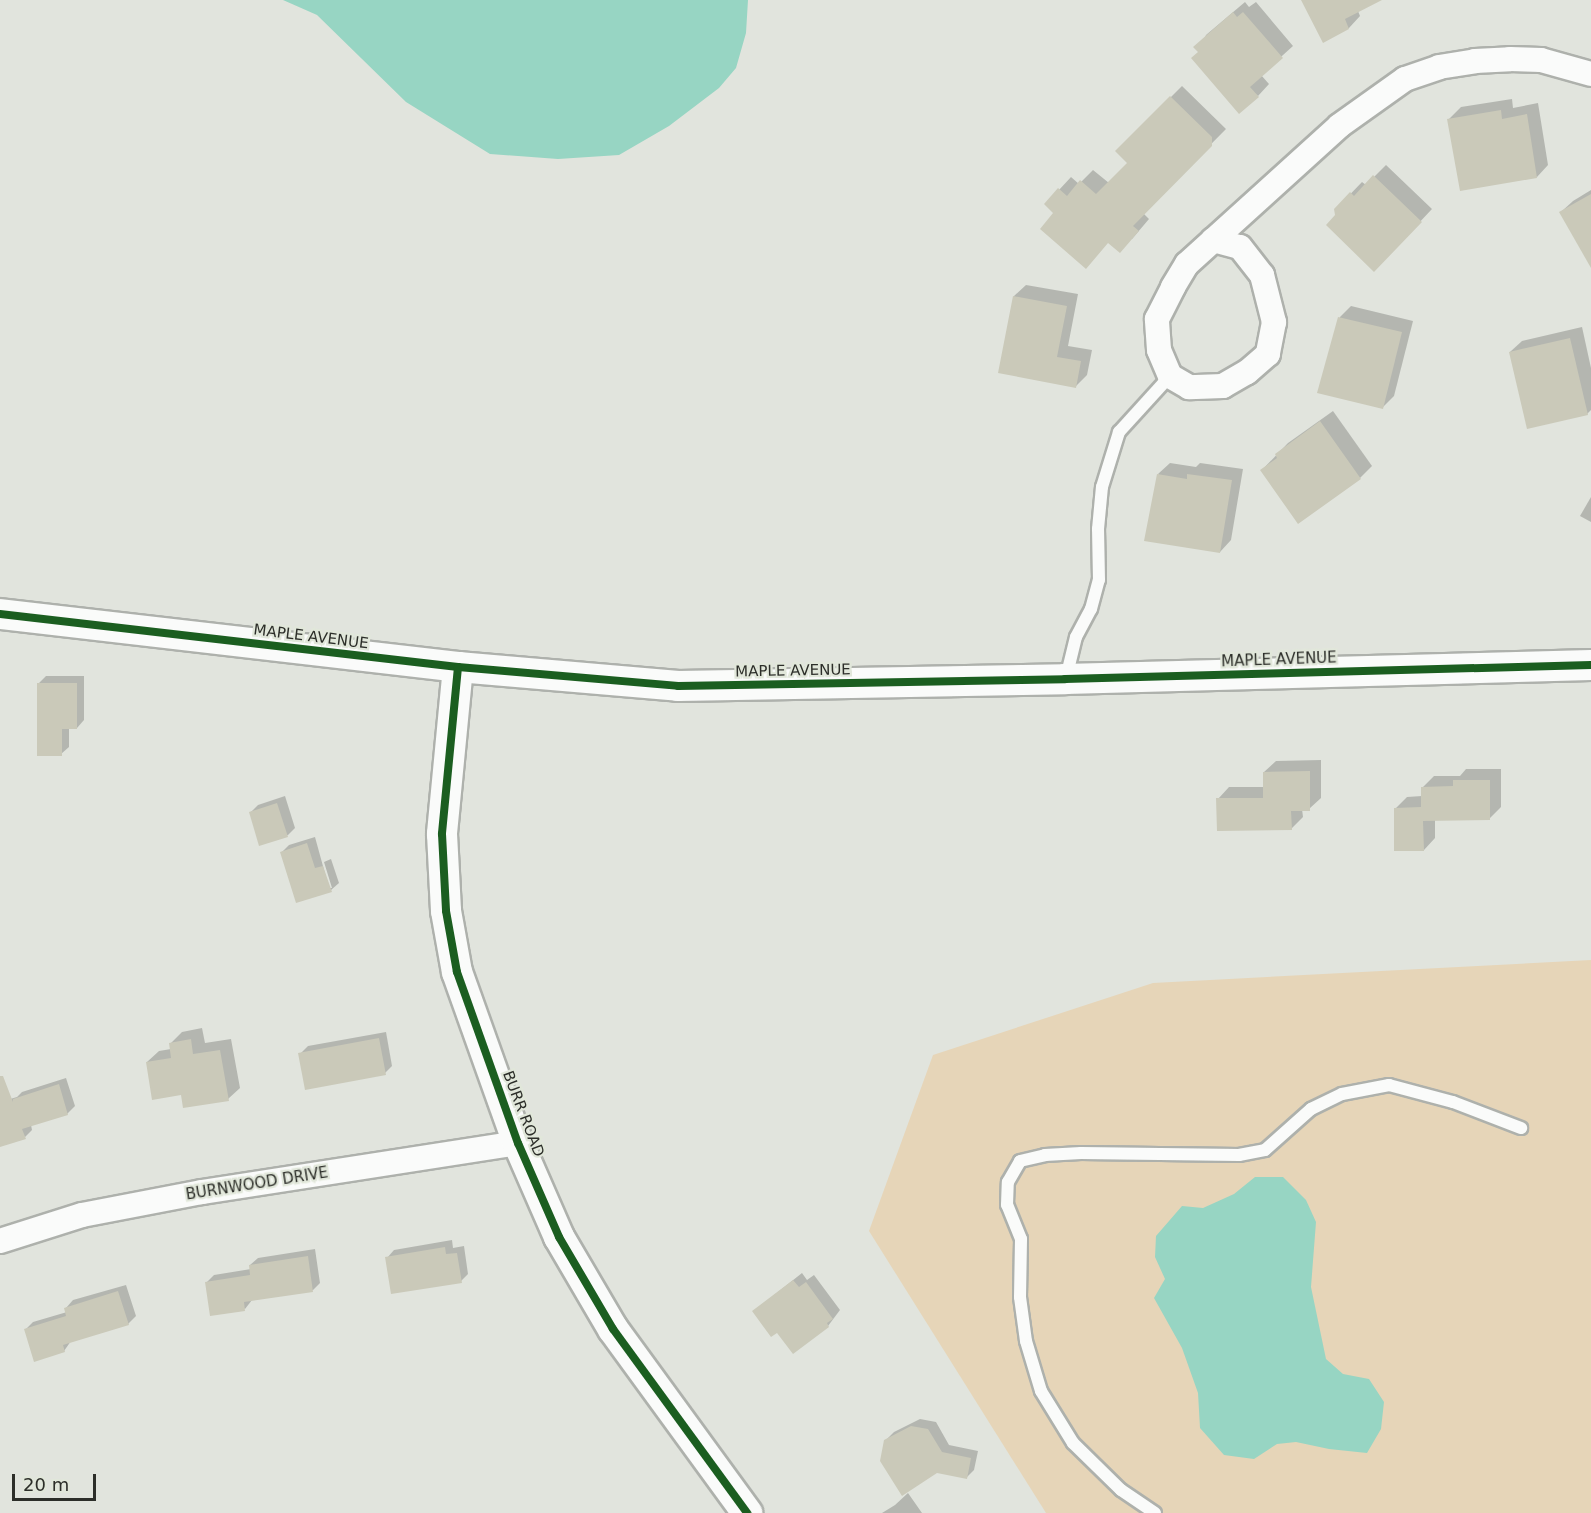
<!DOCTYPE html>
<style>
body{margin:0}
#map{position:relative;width:1591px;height:1513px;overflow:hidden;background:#e1e4dd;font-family:"DejaVu Sans",sans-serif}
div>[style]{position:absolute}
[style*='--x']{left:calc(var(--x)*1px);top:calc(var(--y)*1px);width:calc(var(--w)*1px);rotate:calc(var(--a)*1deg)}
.green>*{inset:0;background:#e6d5b8}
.water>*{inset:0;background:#97d5c3}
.shadow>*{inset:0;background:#0003}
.building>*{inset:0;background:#cac9b9}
.roads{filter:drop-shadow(2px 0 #aeb1ac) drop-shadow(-2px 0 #aeb1ac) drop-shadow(0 2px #aeb1ac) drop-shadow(0 -2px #aeb1ac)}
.service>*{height:12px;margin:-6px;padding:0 6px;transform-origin:6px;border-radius:6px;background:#fafbfa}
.minor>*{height:24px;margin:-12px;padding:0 12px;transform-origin:12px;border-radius:12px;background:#fafbfa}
.tertiary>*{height:30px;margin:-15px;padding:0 15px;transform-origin:15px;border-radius:15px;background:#fafbfa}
.cycleway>*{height:8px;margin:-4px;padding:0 4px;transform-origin:4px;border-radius:4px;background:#1b5e20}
span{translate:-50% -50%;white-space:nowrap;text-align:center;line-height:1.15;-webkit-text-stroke:4.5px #e1e7da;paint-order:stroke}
.street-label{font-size:15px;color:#2c2e29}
.scale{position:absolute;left:12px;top:1474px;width:84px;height:27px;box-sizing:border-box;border:3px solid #2c2e29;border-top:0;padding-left:8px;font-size:18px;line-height:21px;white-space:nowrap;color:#2c2e29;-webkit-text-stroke:4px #e1e7da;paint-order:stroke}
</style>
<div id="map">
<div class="green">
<i style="clip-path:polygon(1591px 960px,1591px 1513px,1046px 1513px,869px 1231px,933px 1055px,1153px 983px)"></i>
</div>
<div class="water">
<i style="clip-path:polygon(283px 0,748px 0,746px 33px,736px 68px,719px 88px,669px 126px,619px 155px,558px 159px,490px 154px,406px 102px,317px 15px)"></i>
<i style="clip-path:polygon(1255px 1177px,1283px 1177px,1306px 1200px,1316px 1222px,1311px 1287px,1326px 1359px,1343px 1374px,1369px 1379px,1384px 1402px,1381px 1429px,1367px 1453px,1329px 1449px,1296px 1442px,1277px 1444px,1254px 1459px,1224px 1455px,1200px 1428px,1198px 1393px,1182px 1348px,1154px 1298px,1165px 1279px,1155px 1257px,1156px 1236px,1182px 1206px,1203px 1208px,1234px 1194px)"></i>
</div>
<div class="shadow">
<i style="clip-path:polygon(1302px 0,1377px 0,1358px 11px,1360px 16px,1349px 28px,1324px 41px)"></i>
<i style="clip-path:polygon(1245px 2px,1249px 7px,1256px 2px,1293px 46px,1261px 75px,1269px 84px,1258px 96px,1199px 52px,1206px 35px)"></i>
<i style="clip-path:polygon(1182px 86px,1226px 129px,1143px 213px,1149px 219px,1132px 239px,1109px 241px,1056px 213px,1046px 204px,1071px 177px,1079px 184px,1093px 170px,1109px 183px,1129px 163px,1117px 151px)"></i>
<i style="clip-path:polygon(1512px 99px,1513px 108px,1538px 103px,1548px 165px,1537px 177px,1449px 119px,1461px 107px)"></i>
<i style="clip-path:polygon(1386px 165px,1432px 209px,1386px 258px,1336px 216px,1336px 209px,1362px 182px,1366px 185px)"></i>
<i style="clip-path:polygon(1591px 190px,1591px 265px,1561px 212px,1573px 201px)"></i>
<i style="clip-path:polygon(1026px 285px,1078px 294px,1068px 346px,1092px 350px,1087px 375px,1076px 386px,1000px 372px,1014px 296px)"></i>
<i style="clip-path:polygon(1351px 306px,1413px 321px,1394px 396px,1382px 408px,1319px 392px,1340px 317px)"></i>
<i style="clip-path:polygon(1582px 327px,1591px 368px,1591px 410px,1587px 414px,1510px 352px,1522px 341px)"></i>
<i style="clip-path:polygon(1333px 411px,1372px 466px,1360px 478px,1262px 470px,1288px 443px)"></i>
<i style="clip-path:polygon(1170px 463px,1196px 467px,1200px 463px,1243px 469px,1231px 540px,1220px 552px,1158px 474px)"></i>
<i style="clip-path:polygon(1591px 497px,1591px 522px,1580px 516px)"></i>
<i style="clip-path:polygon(46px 676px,84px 676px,84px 720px,77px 728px,69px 728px,69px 747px,61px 754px,39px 683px)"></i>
<i style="clip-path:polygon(1321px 760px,1321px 798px,1309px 809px,1302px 809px,1303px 817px,1291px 829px,1218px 799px,1229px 787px,1264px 787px,1264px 772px,1276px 761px)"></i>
<i style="clip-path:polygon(1466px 769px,1501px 769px,1501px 807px,1489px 819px,1435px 819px,1435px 838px,1424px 850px,1396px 808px,1407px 797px,1422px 796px,1422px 788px,1434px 776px,1460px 776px)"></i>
<i style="clip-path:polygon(285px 796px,295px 828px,288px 835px,260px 844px,251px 812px,258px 805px)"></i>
<i style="clip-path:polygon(315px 837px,329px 888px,332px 888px,324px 862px,331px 859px,339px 883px,331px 890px,281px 853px,289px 845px)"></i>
<i style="clip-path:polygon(202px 1028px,205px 1043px,231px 1039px,240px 1088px,228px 1099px,182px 1094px,147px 1062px,159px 1051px,171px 1049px,171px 1043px,182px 1032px)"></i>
<i style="clip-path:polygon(386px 1032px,392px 1066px,385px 1073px,300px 1054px,308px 1046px)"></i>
<i style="clip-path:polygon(66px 1078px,75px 1106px,67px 1114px,31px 1125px,32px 1130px,25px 1137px,0 1145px,0 1102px,17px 1097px,22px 1092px)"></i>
<i style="clip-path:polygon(452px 1240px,453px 1248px,464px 1246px,468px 1274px,461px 1281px,387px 1258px,394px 1250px)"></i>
<i style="clip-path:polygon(315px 1249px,320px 1283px,313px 1290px,252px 1300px,245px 1309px,206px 1283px,214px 1275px,251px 1269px,250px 1265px,258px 1258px)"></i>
<i style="clip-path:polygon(802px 1273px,807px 1280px,814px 1275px,840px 1310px,828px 1326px,778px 1330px,754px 1311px)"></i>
<i style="clip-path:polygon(126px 1285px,136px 1316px,128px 1324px,71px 1341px,64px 1351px,26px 1329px,33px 1322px,67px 1312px,66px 1308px,73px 1300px)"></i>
<i style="clip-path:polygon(920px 1419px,936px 1422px,949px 1445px,978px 1451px,974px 1470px,966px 1478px,886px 1440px,894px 1432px)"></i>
<i style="clip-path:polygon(908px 1493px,922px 1513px,882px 1513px,895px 1505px)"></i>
</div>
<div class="building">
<i style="clip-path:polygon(1301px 0,1382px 0,1345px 19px,1349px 29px,1323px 43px)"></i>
<i style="clip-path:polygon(1233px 12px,1237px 17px,1243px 12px,1283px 58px,1250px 87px,1259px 97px,1239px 114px,1191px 58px,1198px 52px,1193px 47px)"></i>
<i style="clip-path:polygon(1170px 96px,1212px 137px,1212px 146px,1133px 226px,1139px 231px,1120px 253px,1108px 243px,1086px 269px,1040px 229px,1053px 213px,1044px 204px,1058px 188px,1067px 196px,1080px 180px,1096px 194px,1127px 163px,1115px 151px)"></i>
<i style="clip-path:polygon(1501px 110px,1502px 119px,1527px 114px,1537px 178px,1460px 191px,1447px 119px)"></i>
<i style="clip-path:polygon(1373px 175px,1422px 222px,1374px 272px,1326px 225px,1335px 215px,1334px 209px,1350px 192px,1354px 196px)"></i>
<i style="clip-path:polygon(1591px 194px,1591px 268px,1559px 212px)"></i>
<i style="clip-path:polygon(1013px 296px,1067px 306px,1057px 357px,1081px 361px,1076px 388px,998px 373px)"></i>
<i style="clip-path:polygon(1338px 317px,1402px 332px,1383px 409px,1317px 393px)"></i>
<i style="clip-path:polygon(1570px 338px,1588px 415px,1527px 429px,1509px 352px)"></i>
<i style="clip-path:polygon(1320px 421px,1361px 479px,1298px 524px,1260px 470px,1277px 458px,1275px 454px)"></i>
<i style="clip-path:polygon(1157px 474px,1187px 479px,1187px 474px,1232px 480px,1220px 553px,1144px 541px)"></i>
<i style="clip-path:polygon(37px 683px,77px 683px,77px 729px,62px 729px,62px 756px,37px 756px)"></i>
<i style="clip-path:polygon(1310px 771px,1310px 811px,1291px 811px,1292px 830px,1217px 831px,1216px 798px,1263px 798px,1263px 772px)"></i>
<i style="clip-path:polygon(1453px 780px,1490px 780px,1490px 820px,1423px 821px,1424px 851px,1394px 851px,1394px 808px,1421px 807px,1421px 787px,1453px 786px)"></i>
<i style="clip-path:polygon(277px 803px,288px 837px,259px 846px,249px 812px)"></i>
<i style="clip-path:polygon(307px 843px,315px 868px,323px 866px,332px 892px,296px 903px,280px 852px)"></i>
<i style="clip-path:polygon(379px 1038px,386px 1075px,305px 1090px,298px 1053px)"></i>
<i style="clip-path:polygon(191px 1039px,193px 1054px,220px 1050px,229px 1101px,183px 1108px,181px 1095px,152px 1100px,146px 1062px,171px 1058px,169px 1043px)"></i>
<i style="clip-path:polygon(0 1076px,3px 1076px,13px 1102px,13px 1099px,59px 1084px,68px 1115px,22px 1129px,26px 1139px,0 1147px)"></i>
<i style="clip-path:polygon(445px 1247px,446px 1254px,457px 1253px,462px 1283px,391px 1294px,385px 1257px)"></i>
<i style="clip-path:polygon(308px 1256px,313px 1292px,244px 1302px,245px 1311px,210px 1316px,205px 1282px,250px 1275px,249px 1265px)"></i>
<i style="clip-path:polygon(793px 1280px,799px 1287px,806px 1282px,833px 1319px,827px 1323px,829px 1327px,793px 1354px,777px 1333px,771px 1337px,752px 1311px)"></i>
<i style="clip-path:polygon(118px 1291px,129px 1325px,63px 1345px,65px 1352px,34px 1362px,24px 1329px,66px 1316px,64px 1308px)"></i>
<i style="clip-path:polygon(911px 1426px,928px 1429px,942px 1452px,971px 1458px,967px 1479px,937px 1473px,902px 1496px,880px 1461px,884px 1440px)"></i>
</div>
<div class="roads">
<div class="service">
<i style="--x:1066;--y:678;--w:42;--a:-76.3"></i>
<i style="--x:1076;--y:637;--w:32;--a:-62"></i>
<i style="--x:1091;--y:609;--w:30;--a:-75"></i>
<i style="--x:1099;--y:580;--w:51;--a:-91.1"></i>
<i style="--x:1098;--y:529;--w:42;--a:-84.6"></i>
<i style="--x:1102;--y:487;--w:58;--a:-72.8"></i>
<i style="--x:1119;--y:432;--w:76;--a:-47.7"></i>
<i style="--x:1155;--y:1513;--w:41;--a:-145.9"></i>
<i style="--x:1121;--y:1490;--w:67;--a:-135.6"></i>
<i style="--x:1073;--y:1443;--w:61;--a:-121.6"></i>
<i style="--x:1041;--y:1391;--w:52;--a:-106.7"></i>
<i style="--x:1026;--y:1341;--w:44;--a:-97.8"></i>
<i style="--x:1020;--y:1297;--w:58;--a:-89"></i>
<i style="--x:1021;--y:1239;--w:37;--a:-112"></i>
<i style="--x:1007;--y:1205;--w:23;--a:-88"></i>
<i style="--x:1008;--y:1182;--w:24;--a:-60"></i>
<i style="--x:1020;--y:1161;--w:26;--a:-13"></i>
<i style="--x:1045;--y:1155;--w:36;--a:-3"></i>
<i style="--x:1081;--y:1153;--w:158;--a:0.7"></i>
<i style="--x:1239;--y:1155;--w:26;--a:-11"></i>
<i style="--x:1265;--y:1150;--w:62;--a:-41.7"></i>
<i style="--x:1311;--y:1109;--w:34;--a:-26"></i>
<i style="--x:1342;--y:1094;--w:48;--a:-10.8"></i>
<i style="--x:1389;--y:1085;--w:66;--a:14.9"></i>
<i style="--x:1453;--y:1102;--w:73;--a:20.9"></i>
</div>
<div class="minor">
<i style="--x:1213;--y:240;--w:28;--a:15"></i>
<i style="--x:1240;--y:247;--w:36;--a:52"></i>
<i style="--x:1262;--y:275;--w:49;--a:75.7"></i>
<i style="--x:1274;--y:322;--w:33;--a:101"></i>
<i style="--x:1268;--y:354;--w:28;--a:139"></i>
<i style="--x:1247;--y:372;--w:28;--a:150"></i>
<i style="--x:1223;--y:386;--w:34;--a:178"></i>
<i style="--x:1189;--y:387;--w:22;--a:-150"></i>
<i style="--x:1170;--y:376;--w:28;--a:-113"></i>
<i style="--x:1159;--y:350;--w:31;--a:-94"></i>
<i style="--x:1157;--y:319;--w:36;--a:-63"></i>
<i style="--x:1173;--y:287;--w:27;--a:-59"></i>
<i style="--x:1187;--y:264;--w:205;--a:-42.2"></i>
<i style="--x:1339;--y:126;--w:81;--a:-35.5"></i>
<i style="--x:1405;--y:79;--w:36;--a:-19"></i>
<i style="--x:1439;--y:67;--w:36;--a:-9"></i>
<i style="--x:1475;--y:61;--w:35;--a:-3"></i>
<i style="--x:1510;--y:59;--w:31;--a:2"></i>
<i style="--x:1541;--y:60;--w:52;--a:15.6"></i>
<i style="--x:0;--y:1241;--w:86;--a:-17.6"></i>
<i style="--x:82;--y:1215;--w:122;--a:-10.9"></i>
<i style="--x:202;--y:1192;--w:320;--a:-8.8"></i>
</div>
<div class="tertiary">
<i style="--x:0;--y:614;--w:461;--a:6.6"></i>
<i style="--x:458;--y:667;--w:221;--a:4.9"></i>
<i style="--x:678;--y:686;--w:387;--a:-1"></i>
<i style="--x:1065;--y:679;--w:526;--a:-1.52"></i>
<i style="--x:458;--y:667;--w:168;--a:95.5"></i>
<i style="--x:442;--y:834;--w:77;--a:87"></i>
<i style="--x:446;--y:911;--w:62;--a:79.8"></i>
<i style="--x:457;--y:972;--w:182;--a:70.4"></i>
<i style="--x:518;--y:1143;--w:103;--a:66.4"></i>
<i style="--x:559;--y:1237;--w:107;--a:59.6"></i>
<i style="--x:613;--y:1329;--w:228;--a:53.9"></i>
</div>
</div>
<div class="cycleway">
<i style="--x:0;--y:614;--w:461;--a:6.6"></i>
<i style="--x:458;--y:667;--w:221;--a:4.9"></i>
<i style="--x:678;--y:686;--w:387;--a:-1"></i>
<i style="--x:1065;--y:679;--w:526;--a:-1.52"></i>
<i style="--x:458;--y:667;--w:168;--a:95.5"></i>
<i style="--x:442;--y:834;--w:77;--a:87"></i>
<i style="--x:446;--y:911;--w:62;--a:79.8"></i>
<i style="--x:457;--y:972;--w:182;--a:70.4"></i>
<i style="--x:518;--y:1143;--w:103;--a:66.4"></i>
<i style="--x:559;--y:1237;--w:107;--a:59.6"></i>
<i style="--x:613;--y:1329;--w:228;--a:53.9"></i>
</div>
<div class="street-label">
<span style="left:311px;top:637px;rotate:7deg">MAPLE AVENUE</span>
<span style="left:1279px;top:660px;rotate:-2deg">MAPLE AVENUE</span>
<span style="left:793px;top:671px;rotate:-1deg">MAPLE AVENUE</span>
<span style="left:523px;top:1114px;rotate:69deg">BURR ROAD</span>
<span style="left:257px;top:1184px;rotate:-9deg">BURNWOOD DRIVE</span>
</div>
<div class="scale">20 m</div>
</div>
